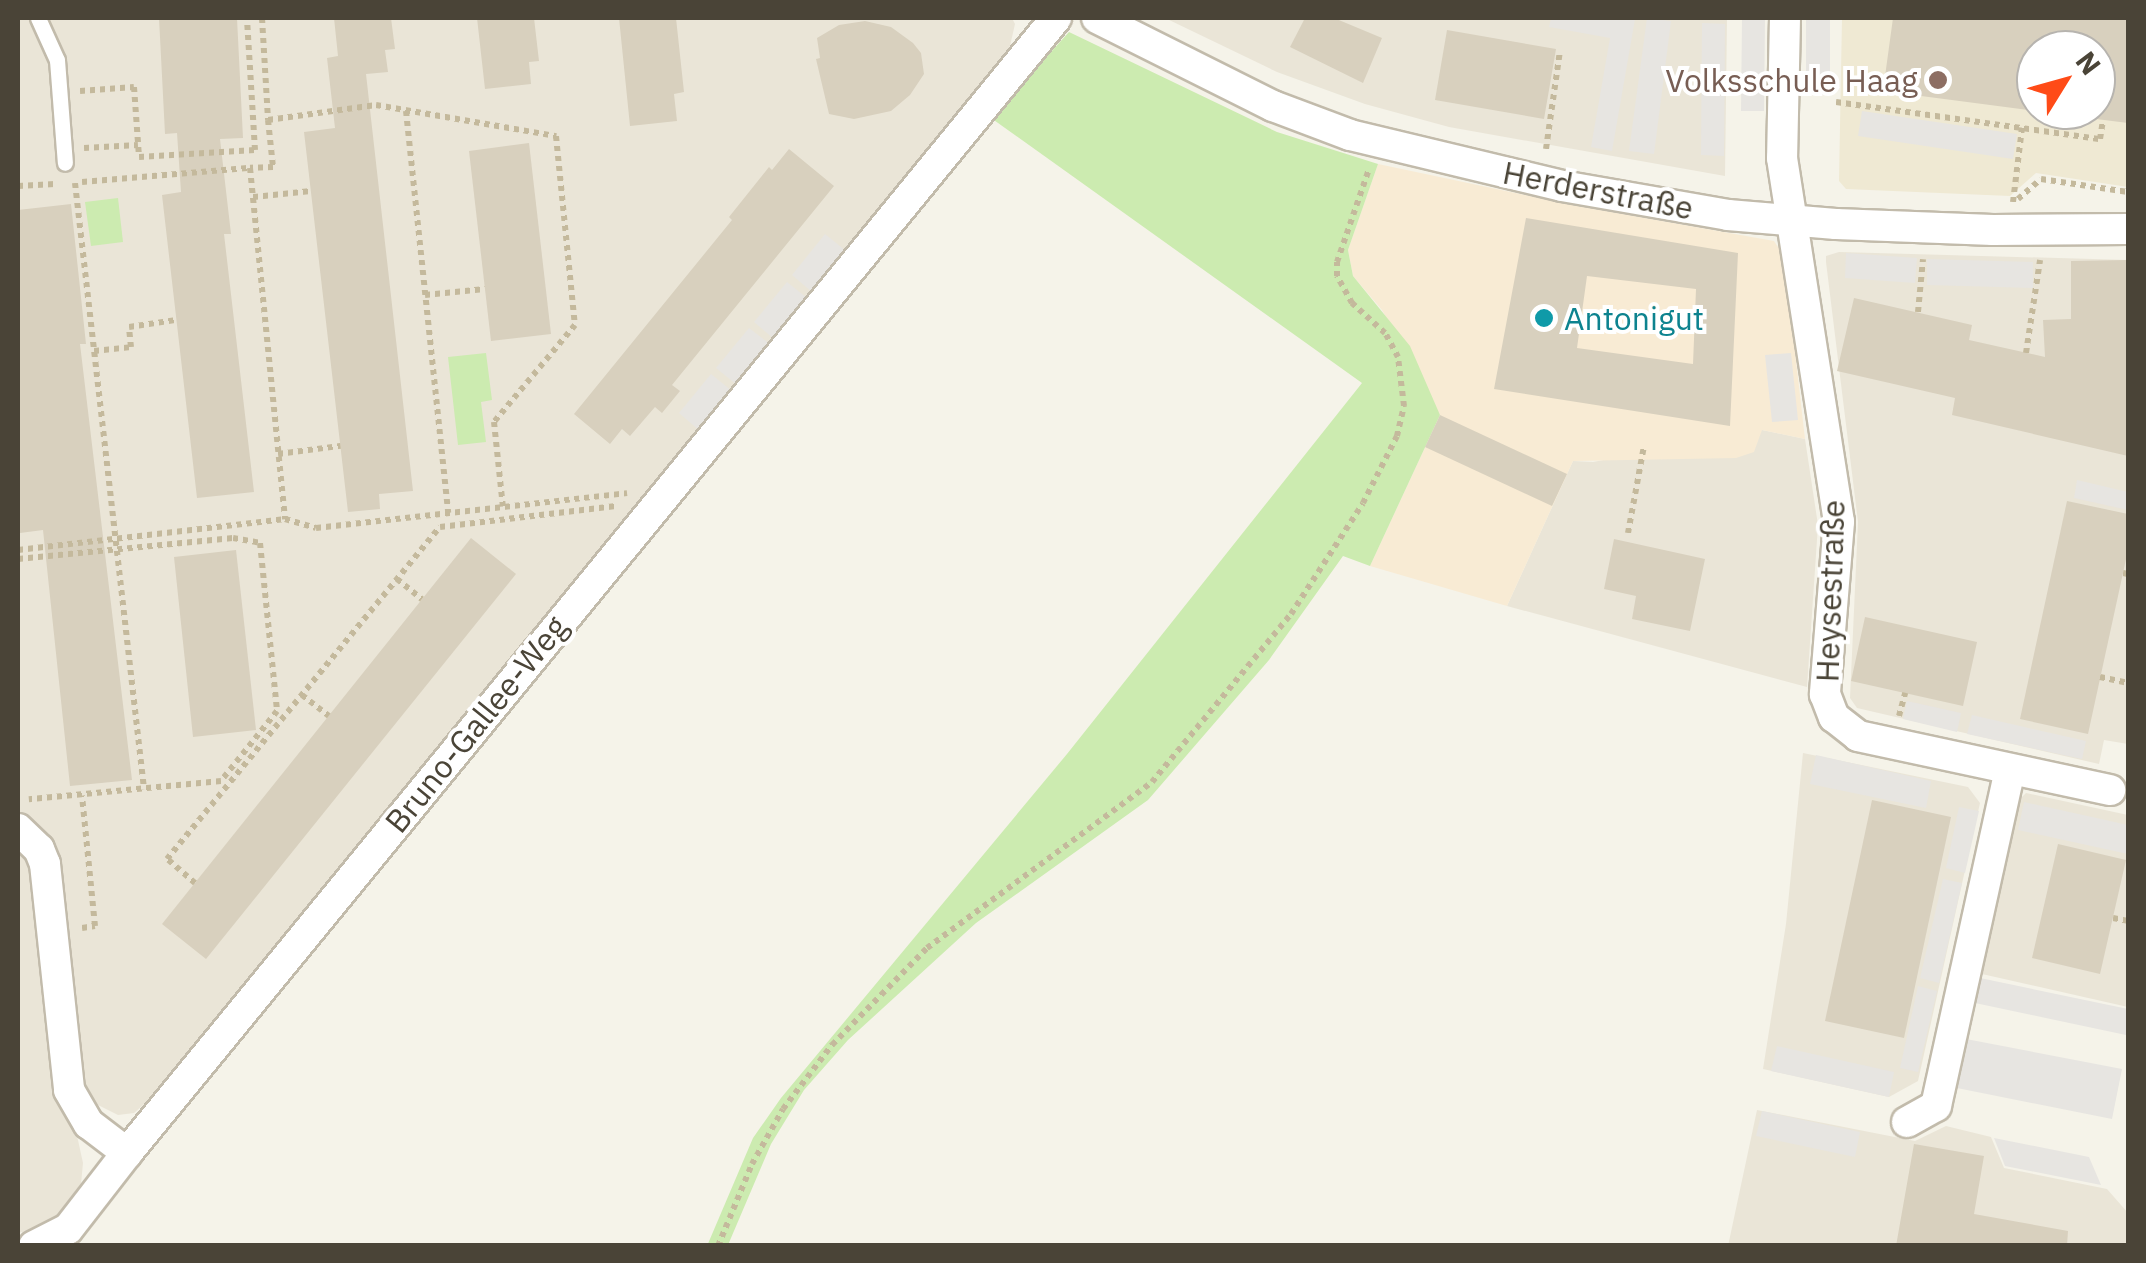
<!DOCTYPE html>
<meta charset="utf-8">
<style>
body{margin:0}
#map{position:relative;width:2146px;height:1263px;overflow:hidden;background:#f5f3e9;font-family:"IBM Plex Sans",sans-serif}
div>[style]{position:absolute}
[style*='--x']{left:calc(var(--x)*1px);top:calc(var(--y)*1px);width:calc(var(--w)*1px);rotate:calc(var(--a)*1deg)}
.residential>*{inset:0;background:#eae5d7}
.commercial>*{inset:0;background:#f8ebd4}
.education>*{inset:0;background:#efe9d3}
.green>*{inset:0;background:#ccebb0}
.parking>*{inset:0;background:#e7e5e1}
.building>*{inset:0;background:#d8d0be}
.path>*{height:6px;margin-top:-3px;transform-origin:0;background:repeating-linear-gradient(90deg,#c4b99c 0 5px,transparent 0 10px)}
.roads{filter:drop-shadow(2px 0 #c2bbab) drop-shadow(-2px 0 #c2bbab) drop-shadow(0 2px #c2bbab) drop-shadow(0 -2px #c2bbab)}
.lane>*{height:15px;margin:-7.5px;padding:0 7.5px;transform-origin:7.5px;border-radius:7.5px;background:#fff}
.street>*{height:30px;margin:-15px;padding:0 15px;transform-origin:15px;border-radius:15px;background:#fff}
.dots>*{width:28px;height:28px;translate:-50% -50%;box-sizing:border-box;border:5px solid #fff;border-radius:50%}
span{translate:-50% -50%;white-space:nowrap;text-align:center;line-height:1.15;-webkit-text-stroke:8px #fff;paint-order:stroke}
.education-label{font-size:32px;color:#785e54}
.right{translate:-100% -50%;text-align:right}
.street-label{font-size:32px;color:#4a4437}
.culture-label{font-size:32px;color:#0d838f}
.left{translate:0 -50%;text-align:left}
.frame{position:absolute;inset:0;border:20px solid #4a4437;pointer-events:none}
.north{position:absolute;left:2016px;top:30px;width:100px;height:100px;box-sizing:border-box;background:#fff;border:2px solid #b7b4af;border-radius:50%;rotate:53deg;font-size:28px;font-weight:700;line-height:40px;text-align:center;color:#4a4437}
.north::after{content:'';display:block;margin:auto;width:35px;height:45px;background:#ff4b17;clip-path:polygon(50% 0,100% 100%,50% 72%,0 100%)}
</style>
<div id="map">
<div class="residential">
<i style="clip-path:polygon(18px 18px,1012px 18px,1015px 24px,1010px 46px,999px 64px,166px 1085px,134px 1113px,118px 1115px,90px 1101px,83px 1084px,58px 851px,18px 848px)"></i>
<i style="clip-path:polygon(1165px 18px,1727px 18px,1725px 176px,1449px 127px,1365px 104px,1277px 72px)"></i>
<i style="clip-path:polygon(1839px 252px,2128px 260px,2128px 744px,2104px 740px,2099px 764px,1857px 708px,1850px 698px,1858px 522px,1826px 262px,1826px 256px)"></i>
<i style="clip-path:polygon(1762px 430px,1805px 439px,1818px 525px,1807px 687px,1507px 606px,1573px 461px,1593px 462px)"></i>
<i style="clip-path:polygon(1803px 753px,1968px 787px,1980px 803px,1918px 1081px,1889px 1097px,1763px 1069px,1786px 924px)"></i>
<i style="clip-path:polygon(2026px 793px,2128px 815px,2128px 1007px,1982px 974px,2019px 800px)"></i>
<i style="clip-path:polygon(18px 850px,28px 862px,56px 1101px,76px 1131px,83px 1163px,81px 1184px,55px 1225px,18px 1233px)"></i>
<i style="clip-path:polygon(1757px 1110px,1915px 1141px,1946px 1126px,1991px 1137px,2004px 1168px,2107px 1189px,2128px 1213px,2128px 1245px,1728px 1246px)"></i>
</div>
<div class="commercial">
<i style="clip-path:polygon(1378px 164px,1572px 205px,1774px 241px,1784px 256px,1805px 439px,1762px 430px,1754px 452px,1736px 458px,1573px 461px,1507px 606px,1370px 566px,1440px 415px,1382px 310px,1353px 276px,1348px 250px)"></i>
</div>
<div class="education">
<i style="clip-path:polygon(evenodd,1842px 18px,2128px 18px,2128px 187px,2036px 173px,2010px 196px,1846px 189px,1839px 181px,1842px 18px,2036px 50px,2096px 50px,2096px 110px,2036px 110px,2036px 50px)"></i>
</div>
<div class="green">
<i style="clip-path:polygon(1069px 32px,1277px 132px,1378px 164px,1348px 250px,1353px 276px,1410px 346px,1440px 415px,1370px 566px,1343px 556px,1269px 660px,1148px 800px,976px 923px,848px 1040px,804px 1090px,771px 1144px,728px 1245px,707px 1246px,753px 1138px,781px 1098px,1067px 754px,1362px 383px,991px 118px)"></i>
<i style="clip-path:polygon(118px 198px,123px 242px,91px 246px,85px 202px)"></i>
<i style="clip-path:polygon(486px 353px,492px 400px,481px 402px,486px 442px,458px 445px,448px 357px)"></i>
</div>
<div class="parking">
<i style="clip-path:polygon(1551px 18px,1635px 19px,1612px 151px,1591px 147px,1610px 38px,1549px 27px)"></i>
<i style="clip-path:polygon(1647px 18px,1671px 21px,1654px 154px,1629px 151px)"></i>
<i style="clip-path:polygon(1742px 18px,1765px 18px,1764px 111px,1741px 111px)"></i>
<i style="clip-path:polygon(1806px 18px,1830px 18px,1830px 95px,1806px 94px)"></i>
<i style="clip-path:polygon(1702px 23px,1725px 24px,1724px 156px,1701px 155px)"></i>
<i style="clip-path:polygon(1862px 111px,2017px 134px,2013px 159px,1858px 136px)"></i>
<i style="clip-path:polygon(825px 234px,846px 251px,812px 292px,792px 275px)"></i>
<i style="clip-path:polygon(1846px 253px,1917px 258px,1915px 283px,1845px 278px)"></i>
<i style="clip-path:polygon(1927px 259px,2033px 262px,2033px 288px,1927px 285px)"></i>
<i style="clip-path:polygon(787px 282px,807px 298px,774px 339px,754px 322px)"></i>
<i style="clip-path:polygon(749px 328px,770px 344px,737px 385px,716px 368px)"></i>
<i style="clip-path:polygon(1791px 353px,1798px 420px,1772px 422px,1765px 355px)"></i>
<i style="clip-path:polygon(711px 374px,732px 391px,700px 431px,679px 413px)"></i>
<i style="clip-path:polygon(2077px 480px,2128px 492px,2128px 510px,2074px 498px)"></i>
<i style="clip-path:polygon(1907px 701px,1961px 713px,1957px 732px,1903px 719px)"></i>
<i style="clip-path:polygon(1972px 715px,2086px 741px,2082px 759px,1967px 734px)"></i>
<i style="clip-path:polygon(1816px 755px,1931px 781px,1926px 808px,1810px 784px)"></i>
<i style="clip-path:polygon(2024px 802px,2128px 825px,2128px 854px,2018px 830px)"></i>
<i style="clip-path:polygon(1959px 807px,1979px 811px,1965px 873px,1946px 868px)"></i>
<i style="clip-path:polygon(1943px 879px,1962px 883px,1939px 983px,1920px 978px)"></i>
<i style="clip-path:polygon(1980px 978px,2128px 1009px,2126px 1035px,1975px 1003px)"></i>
<i style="clip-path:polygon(1918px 986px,1937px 991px,1918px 1072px,1900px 1068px)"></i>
<i style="clip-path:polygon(1966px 1039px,2122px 1069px,2112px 1119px,1957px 1088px)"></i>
<i style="clip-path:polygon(1777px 1046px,1894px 1072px,1889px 1097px,1771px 1071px)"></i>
<i style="clip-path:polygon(1762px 1111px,1860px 1132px,1855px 1157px,1756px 1136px)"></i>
<i style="clip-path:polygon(1994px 1138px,2089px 1157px,2101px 1185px,2005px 1166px)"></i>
</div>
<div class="building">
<i style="clip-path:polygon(159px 18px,237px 18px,243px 138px,220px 139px,231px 234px,224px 234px,254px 492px,197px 498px,162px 195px,181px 192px,177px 133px,165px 134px)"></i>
<i style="clip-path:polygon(334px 18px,391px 18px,395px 49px,385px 50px,388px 72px,366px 74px,413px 491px,379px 494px,380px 509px,348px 512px,304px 132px,335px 128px,327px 58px,338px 56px)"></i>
<i style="clip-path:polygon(477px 18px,534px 18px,539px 61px,529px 62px,531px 84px,485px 89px)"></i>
<i style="clip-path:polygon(619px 18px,676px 18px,684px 92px,674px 94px,677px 121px,630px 126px)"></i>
<i style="clip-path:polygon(1305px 18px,1334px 18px,1382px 38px,1363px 83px,1290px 47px)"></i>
<i style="clip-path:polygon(1893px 18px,2128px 18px,2128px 123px,2096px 119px,2096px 50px,2036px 50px,2036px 111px,1883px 91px)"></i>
<i style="clip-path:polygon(865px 21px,891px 27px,913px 43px,921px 53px,924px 74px,910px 95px,891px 111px,854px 119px,829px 114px,816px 59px,820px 58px,817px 38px,839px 25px)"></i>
<i style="clip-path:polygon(1447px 30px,1556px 49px,1544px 119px,1435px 100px)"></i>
<i style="clip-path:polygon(529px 143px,551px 334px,491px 341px,469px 151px)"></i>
<i style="clip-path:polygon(789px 149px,834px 186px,672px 385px,680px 391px,662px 413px,655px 407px,630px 436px,622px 429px,610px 444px,574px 414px,732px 220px,729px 217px,769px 167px,772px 170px)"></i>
<i style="clip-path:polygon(71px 204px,86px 344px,80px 344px,132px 780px,70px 786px,43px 530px,20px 533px,18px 506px,18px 210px)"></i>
<i style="clip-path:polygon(evenodd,1526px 218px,1738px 253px,1730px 426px,1494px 389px,1526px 218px,1587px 276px,1696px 289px,1693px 364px,1577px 348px,1587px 276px)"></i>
<i style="clip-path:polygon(2128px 260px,2128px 456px,1952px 415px,1955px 398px,1837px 371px,1854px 298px,1972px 325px,1969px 340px,2045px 357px,2043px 320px,2071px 319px,2071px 261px)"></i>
<i style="clip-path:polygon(1440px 415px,1567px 474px,1552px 506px,1425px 447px)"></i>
<i style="clip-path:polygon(2067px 501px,2128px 514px,2128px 550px,2088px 734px,2020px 719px)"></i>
<i style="clip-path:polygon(471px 538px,516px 574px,206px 959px,162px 924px)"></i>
<i style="clip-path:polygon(1614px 539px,1705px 559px,1690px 631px,1632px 619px,1636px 596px,1604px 589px)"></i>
<i style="clip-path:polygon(236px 550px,256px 730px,193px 737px,174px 557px)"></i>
<i style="clip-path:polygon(1865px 617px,1977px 642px,1963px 706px,1851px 681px)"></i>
<i style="clip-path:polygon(1872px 800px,1951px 817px,1904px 1038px,1825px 1021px)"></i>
<i style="clip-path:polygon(2058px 844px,2126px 860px,2100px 974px,2032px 958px)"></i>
<i style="clip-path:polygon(1914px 1144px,1984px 1156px,1974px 1214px,2068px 1231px,2067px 1246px,1896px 1246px)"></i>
</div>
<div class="path">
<i style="--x:262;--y:18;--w:102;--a:86.6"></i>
<i style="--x:268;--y:120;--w:109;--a:-7.9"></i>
<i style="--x:376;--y:105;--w:183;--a:9.8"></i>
<i style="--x:556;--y:136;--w:190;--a:84.3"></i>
<i style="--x:575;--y:325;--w:126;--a:129.9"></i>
<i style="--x:494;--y:422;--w:85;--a:84"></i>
<i style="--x:80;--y:91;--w:54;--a:-4.2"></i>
<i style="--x:134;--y:87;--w:70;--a:85.9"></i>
<i style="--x:139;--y:157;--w:116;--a:-3.5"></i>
<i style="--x:255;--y:150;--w:132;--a:-93.5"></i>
<i style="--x:1836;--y:102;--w:267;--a:8"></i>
<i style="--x:2100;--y:139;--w:19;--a:-81"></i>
<i style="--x:406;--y:111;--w:404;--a:84"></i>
<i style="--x:268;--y:120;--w:47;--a:83.9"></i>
<i style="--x:273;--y:167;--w:23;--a:178"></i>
<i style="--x:250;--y:168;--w:353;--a:84.3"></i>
<i style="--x:84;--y:148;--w:54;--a:-3.2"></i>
<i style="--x:1546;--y:149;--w:99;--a:-81.9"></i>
<i style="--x:82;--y:182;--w:169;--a:-4.8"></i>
<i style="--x:75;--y:183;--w:610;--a:83.5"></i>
<i style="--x:18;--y:186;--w:37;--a:-3"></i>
<i style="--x:253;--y:197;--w:58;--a:-5.9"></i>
<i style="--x:2018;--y:199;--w:30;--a:-41"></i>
<i style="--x:2041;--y:179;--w:88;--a:8.5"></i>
<i style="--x:2013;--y:202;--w:75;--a:-83.1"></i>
<i style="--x:425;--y:295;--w:60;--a:-5.7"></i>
<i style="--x:1918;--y:312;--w:53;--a:-84.6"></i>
<i style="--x:94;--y:351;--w:37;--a:-6"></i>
<i style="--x:131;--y:347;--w:20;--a:-96"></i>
<i style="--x:129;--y:327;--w:48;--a:-8.5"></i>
<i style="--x:2026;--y:353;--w:94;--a:-81.4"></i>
<i style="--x:278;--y:454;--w:63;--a:-7.4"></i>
<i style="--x:1628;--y:533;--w:88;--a:-79.6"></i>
<i style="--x:18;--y:550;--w:269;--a:-6.6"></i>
<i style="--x:285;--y:519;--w:32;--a:16"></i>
<i style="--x:316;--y:528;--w:313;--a:-6.4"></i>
<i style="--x:18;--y:559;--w:216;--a:-5.6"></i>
<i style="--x:233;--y:538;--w:27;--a:10"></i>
<i style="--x:260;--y:543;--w:169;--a:84.2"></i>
<i style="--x:277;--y:711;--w:90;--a:128.7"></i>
<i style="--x:221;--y:781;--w:193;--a:174.6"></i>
<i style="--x:2123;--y:573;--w:5;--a:11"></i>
<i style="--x:397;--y:579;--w:32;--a:39"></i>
<i style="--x:2100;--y:677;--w:29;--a:12"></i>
<i style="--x:302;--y:695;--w:34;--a:38"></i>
<i style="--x:1899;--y:716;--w:24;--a:-75"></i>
<i style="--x:195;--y:883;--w:37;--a:-139"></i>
<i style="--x:167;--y:859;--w:430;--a:-50.6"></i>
<i style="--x:440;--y:527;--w:177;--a:-6.8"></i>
<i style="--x:2113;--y:918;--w:15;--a:11"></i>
<i style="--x:82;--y:928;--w:13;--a:-9"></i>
<i style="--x:95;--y:926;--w:131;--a:-95.7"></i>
<i style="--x:718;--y:1246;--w:89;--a:-67.5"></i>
<i style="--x:752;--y:1164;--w:63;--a:-60.6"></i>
<i style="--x:783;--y:1109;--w:81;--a:-52.6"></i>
<i style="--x:832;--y:1045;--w:136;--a:-45.6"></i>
<i style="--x:927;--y:948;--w:280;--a:-36.4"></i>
<i style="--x:1152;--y:782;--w:218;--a:-50.4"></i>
<i style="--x:1291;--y:614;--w:132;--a:-57"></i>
<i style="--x:1363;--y:503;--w:75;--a:-63.1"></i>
<i style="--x:1397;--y:436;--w:31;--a:-77"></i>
<i style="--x:1404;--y:406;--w:49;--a:-97"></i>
<i style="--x:1398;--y:357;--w:27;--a:-118"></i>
<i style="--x:1385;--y:333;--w:45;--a:-137.7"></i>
<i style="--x:1352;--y:303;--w:31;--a:-119"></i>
<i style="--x:1337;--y:276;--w:14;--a:-90"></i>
<i style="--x:1337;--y:262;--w:98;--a:-71"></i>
</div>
<div class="roads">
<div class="lane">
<i style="--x:38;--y:18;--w:46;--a:65.7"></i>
<i style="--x:57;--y:60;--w:103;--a:85.6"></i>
</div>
<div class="street">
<i style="--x:1097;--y:18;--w:197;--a:26.6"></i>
<i style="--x:1273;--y:106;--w:82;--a:20.6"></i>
<i style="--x:1350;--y:135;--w:218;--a:13.5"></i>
<i style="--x:1562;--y:186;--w:169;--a:9.9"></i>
<i style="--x:1728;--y:215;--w:108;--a:4.8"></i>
<i style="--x:1836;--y:224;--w:157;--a:2.2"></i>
<i style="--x:1993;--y:230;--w:135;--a:-0.4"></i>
<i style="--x:1785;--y:18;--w:140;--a:91.2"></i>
<i style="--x:1782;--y:158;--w:368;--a:81.1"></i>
<i style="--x:1839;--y:522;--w:173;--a:94.7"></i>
<i style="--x:1825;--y:694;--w:25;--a:69"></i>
<i style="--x:1834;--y:717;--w:31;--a:38"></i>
<i style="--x:1858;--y:736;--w:258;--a:12.1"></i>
<i style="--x:18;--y:829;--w:29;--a:44"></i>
<i style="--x:39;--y:849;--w:16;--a:68"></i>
<i style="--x:45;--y:864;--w:227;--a:83.9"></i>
<i style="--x:69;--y:1090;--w:39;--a:60"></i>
<i style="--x:89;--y:1124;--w:48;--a:37.3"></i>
<i style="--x:127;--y:1153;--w:1467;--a:-50.7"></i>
<i style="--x:1907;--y:1122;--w:33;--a:-29"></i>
<i style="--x:1936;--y:1106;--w:344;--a:-77.6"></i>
<i style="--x:34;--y:1246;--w:38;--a:-27"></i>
<i style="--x:68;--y:1229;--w:96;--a:-52.2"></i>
</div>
</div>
<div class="dots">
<i style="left:1938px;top:80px;background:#8d6e63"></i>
<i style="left:1544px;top:318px;background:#0f9aa8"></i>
</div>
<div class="education-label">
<span class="right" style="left:1918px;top:80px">Volksschule Haag</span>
</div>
<div class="street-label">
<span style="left:1598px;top:190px;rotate:11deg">Herderstraße</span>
<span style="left:1830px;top:591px;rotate:-88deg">Heysestraße</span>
<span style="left:476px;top:724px;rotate:-51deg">Bruno-Gallee-Weg</span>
</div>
<div class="culture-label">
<span class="left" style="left:1564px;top:318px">Antonigut</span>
</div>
<div class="frame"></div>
<div class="north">N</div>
</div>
